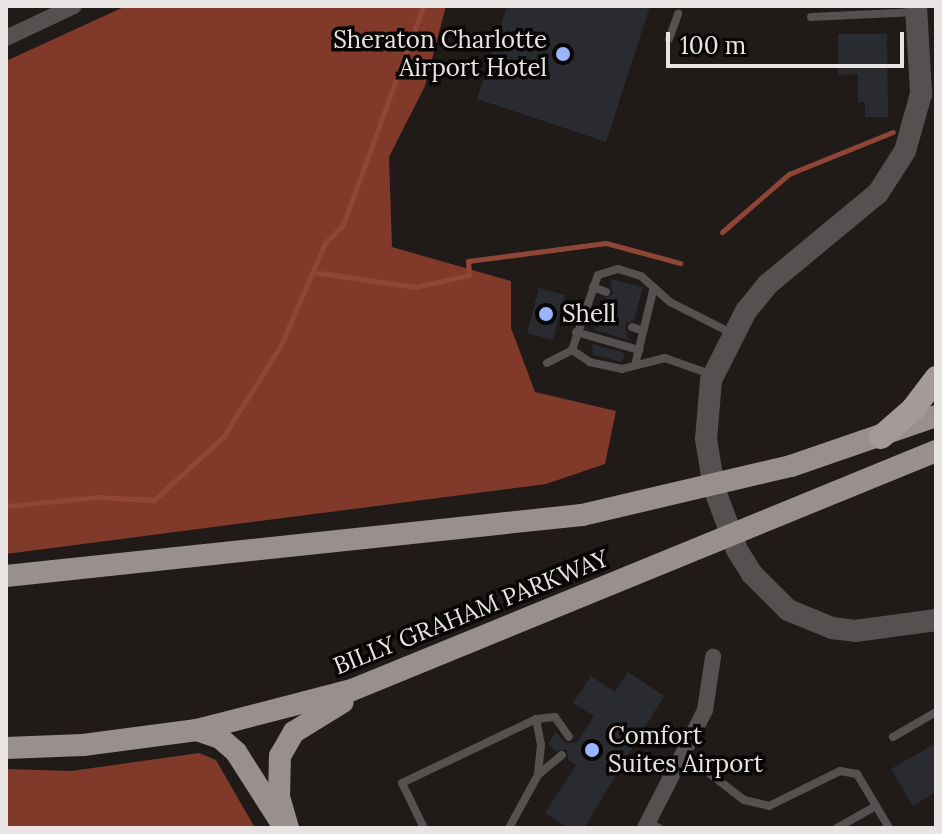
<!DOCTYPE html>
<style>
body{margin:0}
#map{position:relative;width:942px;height:834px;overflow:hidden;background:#201a18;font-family:Lora,serif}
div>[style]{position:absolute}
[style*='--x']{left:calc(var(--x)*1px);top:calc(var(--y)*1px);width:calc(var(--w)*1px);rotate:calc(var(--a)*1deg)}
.forest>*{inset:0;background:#81392a}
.stream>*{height:5px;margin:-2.5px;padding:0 2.5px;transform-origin:2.5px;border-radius:2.5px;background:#904636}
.building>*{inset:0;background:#292b31}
.service>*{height:8px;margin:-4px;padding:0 4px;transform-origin:4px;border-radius:4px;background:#545150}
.minor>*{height:16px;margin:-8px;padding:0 8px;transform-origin:8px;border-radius:8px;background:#545150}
.tertiary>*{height:22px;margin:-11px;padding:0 11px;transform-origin:11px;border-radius:11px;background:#545150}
.trunk>*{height:22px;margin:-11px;padding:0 11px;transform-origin:11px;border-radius:11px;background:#99908e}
.motorway>*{height:24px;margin:-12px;padding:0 12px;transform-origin:12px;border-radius:12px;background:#a49b99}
.dots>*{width:22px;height:22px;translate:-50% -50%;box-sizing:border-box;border:4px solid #080605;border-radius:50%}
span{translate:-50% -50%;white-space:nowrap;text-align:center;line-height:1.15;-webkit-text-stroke:7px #080605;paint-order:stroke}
.poi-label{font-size:24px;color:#e9e4e3}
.right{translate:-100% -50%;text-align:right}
.left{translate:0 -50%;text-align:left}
.street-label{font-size:24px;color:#e9e4e3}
.frame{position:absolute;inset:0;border:8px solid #e9e4e3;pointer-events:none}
.scale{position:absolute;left:666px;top:32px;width:238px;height:36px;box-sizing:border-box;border:4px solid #e9e4e3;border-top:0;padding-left:10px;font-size:24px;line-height:28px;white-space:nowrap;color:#e9e4e3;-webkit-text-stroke:6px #080605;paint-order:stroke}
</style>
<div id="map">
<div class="forest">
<i style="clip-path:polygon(126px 6px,446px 6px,425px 86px,389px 157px,392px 247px,511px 281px,511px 328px,535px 392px,616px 411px,605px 464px,546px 484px,6px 554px,6px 61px)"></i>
<i style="clip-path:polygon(199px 753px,216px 760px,255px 828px,6px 828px,6px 769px,71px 771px)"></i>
</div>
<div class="stream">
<i style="--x:722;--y:232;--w:89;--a:-40.9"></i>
<i style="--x:789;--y:174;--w:112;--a:-22"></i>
<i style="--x:313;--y:272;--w:103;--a:8.4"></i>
<i style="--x:415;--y:287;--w:55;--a:-12.5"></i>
<i style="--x:469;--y:275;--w:14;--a:-94"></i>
<i style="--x:468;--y:261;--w:139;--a:-7.4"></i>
<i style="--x:606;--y:243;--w:77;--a:15.1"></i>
<i style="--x:6;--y:506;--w:91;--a:-5.6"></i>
<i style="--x:97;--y:497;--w:57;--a:3"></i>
<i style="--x:154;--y:500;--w:93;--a:-42.4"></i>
<i style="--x:223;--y:437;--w:109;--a:-57.8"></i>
<i style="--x:281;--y:345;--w:111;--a:-66.7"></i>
<i style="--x:325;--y:243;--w:25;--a:-45"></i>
<i style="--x:343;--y:225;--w:233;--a:-69.9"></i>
</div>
<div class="building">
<i style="clip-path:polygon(507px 6px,650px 6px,606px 142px,477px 99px)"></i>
<i style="clip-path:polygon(838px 34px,887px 34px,888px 117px,865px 117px,865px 102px,858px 102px,858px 74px,838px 75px)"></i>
<i style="clip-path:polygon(610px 279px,643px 287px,634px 320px,625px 325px,628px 340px,595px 330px,606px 319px,601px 310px,604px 299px,613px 294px)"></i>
<i style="clip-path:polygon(539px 288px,565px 295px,553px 340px,527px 333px)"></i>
<i style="clip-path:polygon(592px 344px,625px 353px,622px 362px,593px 355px)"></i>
<i style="clip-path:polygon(628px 672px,664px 696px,584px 828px,568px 828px,545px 813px,576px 765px,568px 759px,567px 750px,556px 751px,548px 744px,556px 731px,565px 743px,576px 743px,594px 716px,573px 703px,591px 676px,615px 692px)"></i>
<i style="clip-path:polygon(936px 743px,936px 792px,913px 806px,891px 769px)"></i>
</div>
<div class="service">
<i style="--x:811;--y:17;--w:105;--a:-2.7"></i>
<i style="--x:669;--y:39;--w:27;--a:-70"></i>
<i style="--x:593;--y:287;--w:14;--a:21"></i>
<i style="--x:582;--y:311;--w:18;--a:19"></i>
<i style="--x:632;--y:327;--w:12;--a:20"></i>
<i style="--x:576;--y:332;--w:66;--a:15.9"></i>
<i style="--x:547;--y:363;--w:28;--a:-27"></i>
<i style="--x:635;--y:365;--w:80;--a:-76.3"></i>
<i style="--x:710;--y:374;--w:48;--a:-160.4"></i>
<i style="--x:665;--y:358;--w:44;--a:165.7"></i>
<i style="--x:622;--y:369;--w:33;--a:-168"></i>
<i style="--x:590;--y:362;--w:22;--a:-146"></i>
<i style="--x:572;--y:350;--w:79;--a:-70.9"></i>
<i style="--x:598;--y:275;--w:21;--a:-17"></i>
<i style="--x:618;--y:269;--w:24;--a:17"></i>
<i style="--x:641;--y:276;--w:39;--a:42"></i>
<i style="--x:670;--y:302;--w:68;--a:26.9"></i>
<i style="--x:536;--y:719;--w:19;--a:-6"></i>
<i style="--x:555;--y:717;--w:24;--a:55"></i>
<i style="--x:893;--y:737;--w:50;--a:-30.2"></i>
<i style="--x:683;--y:753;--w:77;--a:37.6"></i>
<i style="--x:744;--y:800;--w:26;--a:13"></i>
<i style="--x:769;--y:806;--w:79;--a:-26.2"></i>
<i style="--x:840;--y:771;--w:17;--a:10"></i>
<i style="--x:857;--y:774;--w:37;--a:59"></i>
<i style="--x:876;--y:806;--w:45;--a:150.6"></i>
<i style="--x:538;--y:775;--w:31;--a:-40"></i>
<i style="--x:876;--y:806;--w:26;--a:59"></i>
<i style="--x:648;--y:822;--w:13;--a:29"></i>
<i style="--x:424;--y:828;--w:50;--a:-116.1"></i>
<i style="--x:402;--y:783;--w:148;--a:-25.5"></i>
<i style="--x:536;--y:719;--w:26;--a:79"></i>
<i style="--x:541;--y:745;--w:30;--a:96"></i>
<i style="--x:538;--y:775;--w:60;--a:118.7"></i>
</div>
<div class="minor">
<i style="--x:6;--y:38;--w:75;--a:-25.2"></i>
<i style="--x:645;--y:828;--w:132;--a:-63"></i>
<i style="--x:705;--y:710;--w:54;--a:-81.4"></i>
</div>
<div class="tertiary">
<i style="--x:916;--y:6;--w:88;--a:86.7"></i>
<i style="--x:921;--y:94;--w:59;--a:105.7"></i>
<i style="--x:905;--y:151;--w:50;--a:122.7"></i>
<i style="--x:878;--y:193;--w:143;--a:140.4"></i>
<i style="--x:768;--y:284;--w:35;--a:129"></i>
<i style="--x:746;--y:311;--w:77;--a:116.9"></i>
<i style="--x:711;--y:380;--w:59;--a:94.8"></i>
<i style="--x:706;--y:439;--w:50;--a:80.7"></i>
<i style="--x:714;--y:488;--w:66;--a:69.6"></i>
<i style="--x:737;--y:550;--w:28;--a:58"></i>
<i style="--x:752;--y:574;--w:51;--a:45"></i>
<i style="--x:788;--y:610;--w:48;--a:22.2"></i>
<i style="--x:832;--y:628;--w:23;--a:7"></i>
<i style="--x:855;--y:631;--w:82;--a:-7.7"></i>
</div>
<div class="trunk">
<i style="--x:6;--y:576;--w:579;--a:-6.05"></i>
<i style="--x:582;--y:515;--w:215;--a:-13.2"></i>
<i style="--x:791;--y:466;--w:153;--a:-19"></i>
<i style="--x:197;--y:730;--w:24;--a:19"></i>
<i style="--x:220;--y:738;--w:21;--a:41"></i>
<i style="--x:236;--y:752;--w:82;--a:57.5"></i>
<i style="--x:6;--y:748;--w:77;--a:-2.2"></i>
<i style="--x:83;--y:745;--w:115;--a:-7.5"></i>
<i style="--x:197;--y:730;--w:160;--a:-14.5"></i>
<i style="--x:352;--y:690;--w:631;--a:-22.26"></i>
<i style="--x:288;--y:828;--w:33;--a:-106"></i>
<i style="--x:279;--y:796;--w:40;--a:-88.6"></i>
<i style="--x:280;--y:756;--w:28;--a:-60"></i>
<i style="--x:294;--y:732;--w:57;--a:-31.5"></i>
</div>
<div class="motorway">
<i style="--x:881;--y:437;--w:43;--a:-41.2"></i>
<i style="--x:913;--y:409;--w:39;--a:-53"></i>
</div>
<div class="dots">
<i style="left:563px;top:54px;background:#9ab5fd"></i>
<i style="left:546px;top:314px;background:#9ab5fd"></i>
<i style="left:592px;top:750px;background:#9ab5fd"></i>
</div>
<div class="poi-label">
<span class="right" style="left:547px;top:54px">Sheraton Charlotte<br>Airport Hotel</span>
<span class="left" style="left:562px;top:314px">Shell</span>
<span class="left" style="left:608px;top:750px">Comfort<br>Suites Airport</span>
</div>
<div class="street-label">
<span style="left:471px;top:612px;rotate:-22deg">BILLY GRAHAM PARKWAY</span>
</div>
<div class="frame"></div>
<div class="scale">100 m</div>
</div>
